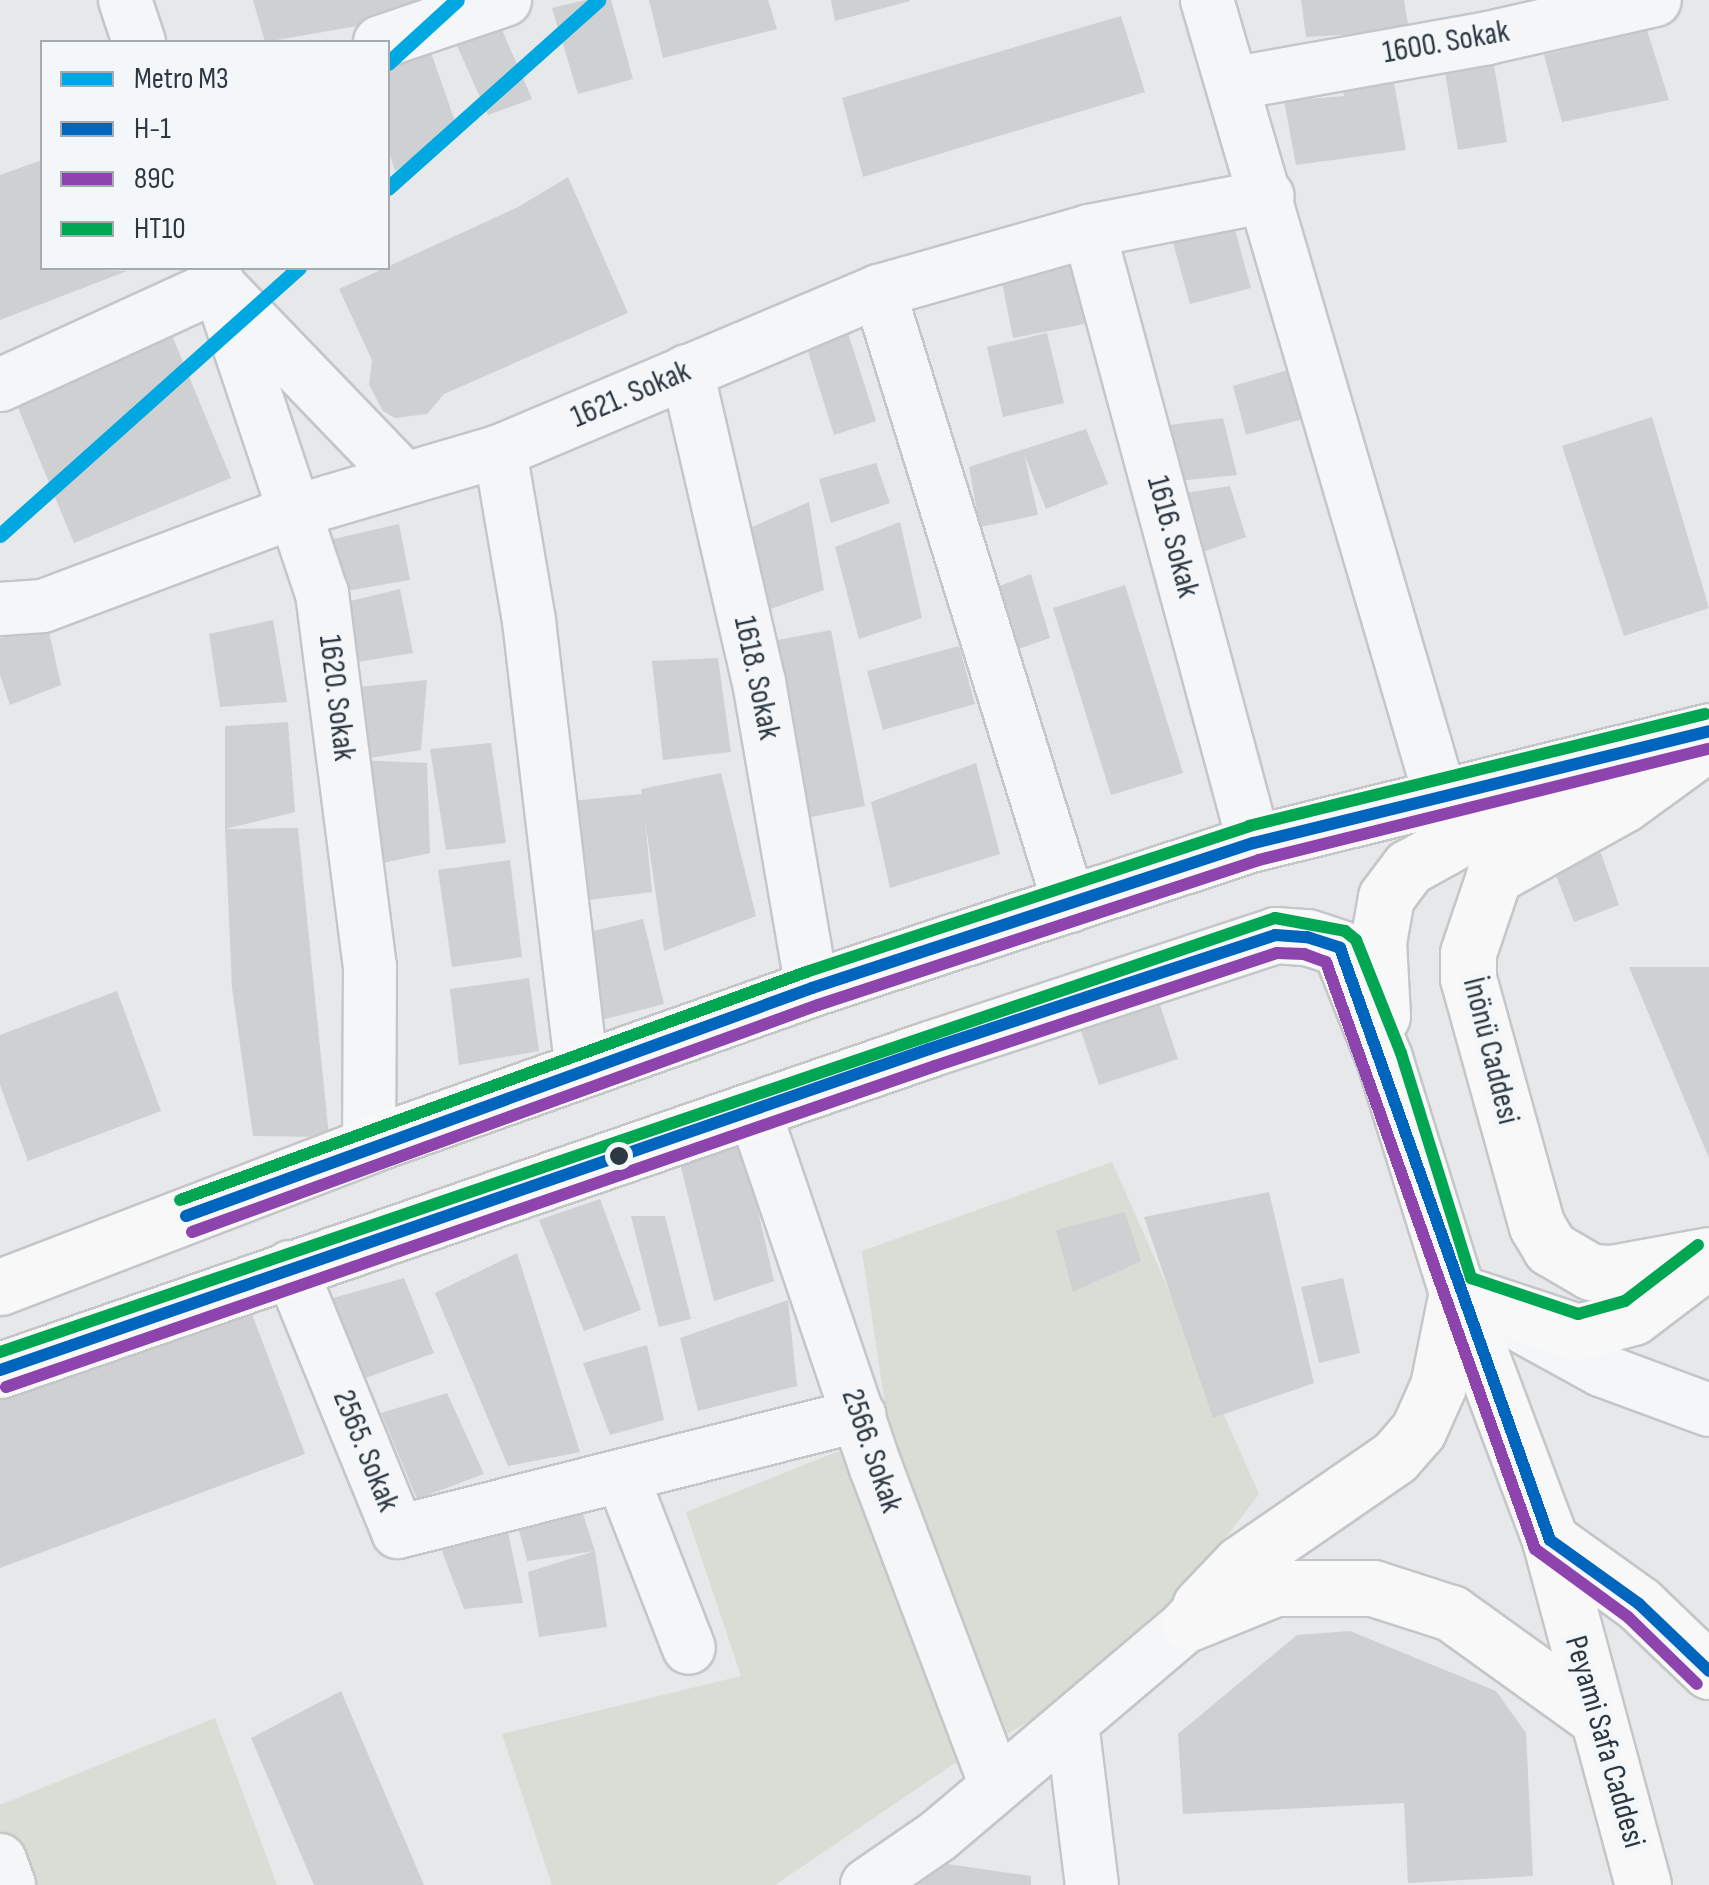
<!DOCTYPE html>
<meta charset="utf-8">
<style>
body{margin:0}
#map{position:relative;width:1709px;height:1885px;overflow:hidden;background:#e6e8ea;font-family:"Sofia Sans Condensed",sans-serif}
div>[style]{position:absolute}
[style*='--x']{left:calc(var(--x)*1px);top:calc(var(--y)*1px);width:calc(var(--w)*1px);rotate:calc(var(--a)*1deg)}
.green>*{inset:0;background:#d8ded6}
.building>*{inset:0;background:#ced0d2}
.roads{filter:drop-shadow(2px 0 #c4c6c8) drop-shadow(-2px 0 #c4c6c8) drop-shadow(0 2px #c4c6c8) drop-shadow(0 -2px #c4c6c8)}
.minor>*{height:52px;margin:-26px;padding:0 26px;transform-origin:26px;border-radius:26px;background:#f5f6f7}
.major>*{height:55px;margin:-27.5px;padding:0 27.5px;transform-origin:27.5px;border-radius:27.5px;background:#f8f8f8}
.bus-1>*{height:12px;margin:-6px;padding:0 6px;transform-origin:6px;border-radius:6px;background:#0065bd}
.bus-2>*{height:12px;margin:-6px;padding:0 6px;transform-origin:6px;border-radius:6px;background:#8e44ad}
.bus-3>*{height:12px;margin:-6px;padding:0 6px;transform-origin:6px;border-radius:6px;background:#00a651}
.metro-1>*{height:15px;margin:-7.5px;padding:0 7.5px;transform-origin:7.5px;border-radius:7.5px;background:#00a8e1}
.dots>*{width:28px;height:28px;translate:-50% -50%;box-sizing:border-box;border:5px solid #f4f7f9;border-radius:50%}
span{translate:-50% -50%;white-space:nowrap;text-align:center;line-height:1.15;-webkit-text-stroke:10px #f4f7f9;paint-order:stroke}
.street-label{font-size:32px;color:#2d3843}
.legend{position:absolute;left:40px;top:40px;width:350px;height:230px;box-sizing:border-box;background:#f4f7f9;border:2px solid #a4abb0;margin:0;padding:12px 18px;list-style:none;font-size:30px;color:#2d3843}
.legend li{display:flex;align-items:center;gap:20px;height:50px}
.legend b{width:50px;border:2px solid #a4abb0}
</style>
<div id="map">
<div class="green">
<i style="clip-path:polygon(1112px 1162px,1259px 1494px,1129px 1665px,952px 1765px,775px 1885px,552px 1885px,502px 1734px,741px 1676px,686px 1512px,889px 1431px,862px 1251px)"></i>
<i style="clip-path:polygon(215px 1718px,277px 1885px,0 1885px,0 1805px)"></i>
</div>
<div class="building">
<i style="clip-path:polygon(253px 0,432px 0,375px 23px,265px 42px)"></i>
<i style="clip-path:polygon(585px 0,611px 0,633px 79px,578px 94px,552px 8px)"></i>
<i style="clip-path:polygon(649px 0,768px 0,777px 29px,663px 58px)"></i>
<i style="clip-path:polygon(831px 0,910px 0,910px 1px,835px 21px)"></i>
<i style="clip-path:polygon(1301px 0,1404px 0,1409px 31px,1306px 37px)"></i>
<i style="clip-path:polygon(1121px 16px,1145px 92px,863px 177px,842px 98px)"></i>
<i style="clip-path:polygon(502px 30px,532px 99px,488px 115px,454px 39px)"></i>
<i style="clip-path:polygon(1647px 30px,1669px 100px,1562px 122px,1544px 55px)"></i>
<i style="clip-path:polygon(429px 47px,457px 127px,395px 171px,388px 149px,388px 62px)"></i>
<i style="clip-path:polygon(1492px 53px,1507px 142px,1458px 150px,1443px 61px)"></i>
<i style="clip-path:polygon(1393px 77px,1406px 150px,1296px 165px,1284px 101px,1344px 96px,1343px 86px)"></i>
<i style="clip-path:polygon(42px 160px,42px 268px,127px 271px,0 320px,0 175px)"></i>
<i style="clip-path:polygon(568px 177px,628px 313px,444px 394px,427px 414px,395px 418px,383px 411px,369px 385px,372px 360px,339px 289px,518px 207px)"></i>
<i style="clip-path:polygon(1231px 215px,1251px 288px,1190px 304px,1170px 232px)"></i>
<i style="clip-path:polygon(1081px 251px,1094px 322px,1013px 338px,999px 267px)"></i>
<i style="clip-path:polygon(171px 333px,231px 478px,74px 543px,14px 398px)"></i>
<i style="clip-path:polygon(848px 333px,876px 421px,834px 435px,806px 345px)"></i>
<i style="clip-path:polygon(1047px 333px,1064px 403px,1003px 417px,987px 347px)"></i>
<i style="clip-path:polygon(1292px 369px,1306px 418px,1246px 435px,1233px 386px)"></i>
<i style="clip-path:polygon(1652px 417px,1709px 608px,1624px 636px,1562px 446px)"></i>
<i style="clip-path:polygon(1223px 418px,1237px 475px,1177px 481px,1162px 426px)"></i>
<i style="clip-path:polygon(1086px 429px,1108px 484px,1046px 509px,1024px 454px,1038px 515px,980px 527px,969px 467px)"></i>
<i style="clip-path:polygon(876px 463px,890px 503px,831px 523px,819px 479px)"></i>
<i style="clip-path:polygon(1230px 486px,1246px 537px,1203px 552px,1185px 493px)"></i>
<i style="clip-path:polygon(809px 502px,824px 590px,765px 611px,738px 533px)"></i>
<i style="clip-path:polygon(900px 522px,922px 618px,859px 639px,835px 547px)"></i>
<i style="clip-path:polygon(399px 524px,410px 580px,335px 593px,325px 541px)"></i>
<i style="clip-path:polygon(1031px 574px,1050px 638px,1004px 654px,981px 593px)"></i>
<i style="clip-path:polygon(1125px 585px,1183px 773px,1111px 795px,1053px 608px)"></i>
<i style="clip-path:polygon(400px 589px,413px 653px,351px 663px,342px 603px)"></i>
<i style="clip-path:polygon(273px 620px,287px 702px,220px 707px,209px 634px)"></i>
<i style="clip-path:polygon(47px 623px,61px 685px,10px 705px,0 675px,0 638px)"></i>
<i style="clip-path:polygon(831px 630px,865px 806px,806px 818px,772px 641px)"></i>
<i style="clip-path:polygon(959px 646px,975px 704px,883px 730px,867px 671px)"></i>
<i style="clip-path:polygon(718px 658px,731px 752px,663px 760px,652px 661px)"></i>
<i style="clip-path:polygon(427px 680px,421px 750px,356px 760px,349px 688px)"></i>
<i style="clip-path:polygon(288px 722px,295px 812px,225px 829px,298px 828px,329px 1137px,253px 1136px,232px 988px,225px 829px,225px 726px)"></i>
<i style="clip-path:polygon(491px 743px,506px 843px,446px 850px,430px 749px)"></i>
<i style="clip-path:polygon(356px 760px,427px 763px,430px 853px,373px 865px)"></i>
<i style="clip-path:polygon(976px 763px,1000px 854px,890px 888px,871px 802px)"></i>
<i style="clip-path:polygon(721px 773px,756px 916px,664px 951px,645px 820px,652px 892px,581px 901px,571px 801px,642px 794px,641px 789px)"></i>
<i style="clip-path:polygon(1601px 853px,1619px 905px,1574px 922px,1554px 870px)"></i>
<i style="clip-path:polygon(510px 860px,522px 957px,452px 967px,438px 870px)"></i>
<i style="clip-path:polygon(643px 919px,664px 1004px,598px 1021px,577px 935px)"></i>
<i style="clip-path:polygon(1629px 967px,1709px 967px,1709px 1158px)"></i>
<i style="clip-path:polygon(529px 978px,539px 1051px,459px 1065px,450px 989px)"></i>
<i style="clip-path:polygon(1155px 990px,1178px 1059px,1099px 1085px,1076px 1016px)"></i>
<i style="clip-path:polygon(117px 991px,161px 1111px,28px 1161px,0 1085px,0 1035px)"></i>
<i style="clip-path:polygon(740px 1131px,774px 1281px,714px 1301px,678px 1155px)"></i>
<i style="clip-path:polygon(1269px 1192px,1314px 1383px,1213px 1418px,1144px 1217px)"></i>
<i style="clip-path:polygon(600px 1199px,641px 1310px,584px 1331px,539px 1220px)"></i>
<i style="clip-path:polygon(1125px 1212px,1141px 1261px,1073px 1292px,1056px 1230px)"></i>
<i style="clip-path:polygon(631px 1216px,665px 1216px,691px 1319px,659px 1327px)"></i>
<i style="clip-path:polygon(517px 1253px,580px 1452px,508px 1466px,435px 1293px)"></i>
<i style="clip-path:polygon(404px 1278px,434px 1353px,352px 1383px,326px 1300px)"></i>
<i style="clip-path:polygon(1343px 1278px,1360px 1353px,1319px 1363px,1301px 1287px)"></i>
<i style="clip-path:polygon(788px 1300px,797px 1386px,698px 1411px,680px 1338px)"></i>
<i style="clip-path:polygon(249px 1306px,305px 1454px,0 1568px,0 1399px)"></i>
<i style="clip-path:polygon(647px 1345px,664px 1420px,610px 1435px,583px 1363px)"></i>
<i style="clip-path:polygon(447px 1393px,484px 1474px,417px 1499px,381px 1413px)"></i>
<i style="clip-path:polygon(579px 1502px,595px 1551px,527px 1561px,516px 1518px)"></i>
<i style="clip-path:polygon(506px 1523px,523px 1603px,464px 1609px,437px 1538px)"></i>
<i style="clip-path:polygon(595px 1551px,607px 1627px,539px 1637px,528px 1572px)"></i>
<i style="clip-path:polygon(1350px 1631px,1496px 1691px,1526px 1733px,1533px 1876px,1408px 1883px,1404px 1803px,1183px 1814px,1178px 1734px,1297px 1635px)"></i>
<i style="clip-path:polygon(341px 1691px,424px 1885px,314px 1885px,251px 1738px)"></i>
<i style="clip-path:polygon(947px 1864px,1031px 1876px,1031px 1885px,918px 1885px)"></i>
</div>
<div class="roads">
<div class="minor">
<i style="--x:125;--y:0;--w:44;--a:71.6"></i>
<i style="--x:1207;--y:0;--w:825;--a:73.67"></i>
<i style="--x:380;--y:42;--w:132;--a:-18.6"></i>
<i style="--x:1236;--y:83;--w:256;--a:-10.1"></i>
<i style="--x:1488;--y:38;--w:171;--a:-12.8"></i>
<i style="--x:1089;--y:231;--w:634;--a:74.91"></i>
<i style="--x:213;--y:268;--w:343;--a:71.5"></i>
<i style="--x:322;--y:593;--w:376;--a:82.7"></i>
<i style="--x:370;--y:966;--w:179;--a:90.3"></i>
<i style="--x:879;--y:291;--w:644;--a:72.75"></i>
<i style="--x:687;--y:371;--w:319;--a:77"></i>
<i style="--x:759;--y:682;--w:311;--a:80.2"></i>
<i style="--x:0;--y:385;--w:240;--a:-24.6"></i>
<i style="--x:218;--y:285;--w:267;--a:46.1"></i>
<i style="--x:500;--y:451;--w:172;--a:80.3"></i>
<i style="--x:529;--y:621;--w:452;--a:83.3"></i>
<i style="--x:0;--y:609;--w:43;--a:-4"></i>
<i style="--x:43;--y:606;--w:267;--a:-20.6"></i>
<i style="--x:293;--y:512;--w:216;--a:-16.4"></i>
<i style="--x:500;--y:451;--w:411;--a:-22.9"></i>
<i style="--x:879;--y:291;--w:218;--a:-15.9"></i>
<i style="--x:1089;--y:231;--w:182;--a:-11.1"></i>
<i style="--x:755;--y:1113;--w:375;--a:71.2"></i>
<i style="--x:876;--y:1468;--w:340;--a:69.3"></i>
<i style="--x:290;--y:1267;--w:286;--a:67.8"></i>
<i style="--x:398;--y:1532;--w:476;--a:-14.2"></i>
<i style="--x:1519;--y:1325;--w:94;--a:28.8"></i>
<i style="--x:1601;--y:1370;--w:115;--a:20.3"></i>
<i style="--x:623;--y:1479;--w:181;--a:68.7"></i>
<i style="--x:1072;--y:1723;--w:163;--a:83"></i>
<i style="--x:0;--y:1860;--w:27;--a:70"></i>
<i style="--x:867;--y:1885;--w:86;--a:-34.6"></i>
<i style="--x:938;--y:1836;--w:329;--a:-40.3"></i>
</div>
<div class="major">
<i style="--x:1709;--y:742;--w:105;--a:143.9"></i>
<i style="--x:1624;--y:804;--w:149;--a:151"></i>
<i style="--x:1494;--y:876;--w:81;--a:108.7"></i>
<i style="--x:1468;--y:953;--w:25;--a:90"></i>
<i style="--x:1468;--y:978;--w:257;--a:74.5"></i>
<i style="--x:1537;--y:1226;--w:26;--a:59"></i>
<i style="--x:1550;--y:1248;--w:48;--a:30.3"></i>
<i style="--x:1591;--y:1272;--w:20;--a:3"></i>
<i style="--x:1611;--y:1273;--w:100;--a:-10.4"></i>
<i style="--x:1382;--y:1016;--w:74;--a:-93.1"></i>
<i style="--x:1378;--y:942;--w:46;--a:-79.9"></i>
<i style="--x:1386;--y:897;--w:38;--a:-53"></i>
<i style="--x:1409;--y:867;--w:77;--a:-28.9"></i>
<i style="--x:1476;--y:830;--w:110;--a:-22.4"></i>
<i style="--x:0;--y:1287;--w:395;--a:-21"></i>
<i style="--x:369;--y:1145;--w:470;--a:-19.5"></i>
<i style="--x:812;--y:988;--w:465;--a:-18.2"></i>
<i style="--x:1254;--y:843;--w:469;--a:-13.8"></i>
<i style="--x:1457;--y:1292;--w:127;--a:18.3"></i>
<i style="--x:1578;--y:1332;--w:57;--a:-15.3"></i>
<i style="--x:1633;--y:1317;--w:88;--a:-37.1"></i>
<i style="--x:0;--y:1370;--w:983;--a:-19.06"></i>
<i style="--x:929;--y:1049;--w:364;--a:-18.2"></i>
<i style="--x:1275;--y:935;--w:32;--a:4"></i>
<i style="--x:1307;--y:937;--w:35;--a:18"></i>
<i style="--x:1340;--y:948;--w:118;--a:68.2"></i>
<i style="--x:1384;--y:1058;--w:245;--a:72.7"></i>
<i style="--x:1457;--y:1292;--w:265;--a:69.4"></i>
<i style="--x:1550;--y:1540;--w:357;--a:74.9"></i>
<i style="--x:1550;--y:1540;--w:110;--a:35.7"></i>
<i style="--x:1639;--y:1604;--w:97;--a:43.7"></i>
<i style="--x:1200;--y:1606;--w:58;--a:-46.4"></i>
<i style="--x:1240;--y:1564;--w:188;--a:-34.6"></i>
<i style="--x:1395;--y:1457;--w:35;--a:-49"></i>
<i style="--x:1418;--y:1431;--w:49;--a:-66"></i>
<i style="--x:1438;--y:1386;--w:96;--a:-78.6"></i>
<i style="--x:1189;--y:1623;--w:93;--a:-22.1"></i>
<i style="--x:1275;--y:1588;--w:98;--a:0"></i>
<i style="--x:1373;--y:1588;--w:82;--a:17.8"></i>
<i style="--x:1451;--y:1613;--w:175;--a:35.7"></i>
</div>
</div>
<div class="bus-1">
<i style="--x:186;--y:1216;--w:666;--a:-20.01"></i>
<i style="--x:812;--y:988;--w:465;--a:-18.2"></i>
<i style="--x:1254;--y:843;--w:469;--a:-13.8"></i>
<i style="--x:0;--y:1370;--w:983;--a:-19.06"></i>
<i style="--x:929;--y:1049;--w:364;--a:-18.2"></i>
<i style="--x:1275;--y:935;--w:32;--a:4"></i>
<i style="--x:1307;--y:937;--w:35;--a:18"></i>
<i style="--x:1340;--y:948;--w:628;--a:70.47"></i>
<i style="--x:1550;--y:1540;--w:110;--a:35.7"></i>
<i style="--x:1639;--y:1604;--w:97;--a:43.7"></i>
</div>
<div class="bus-2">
<i style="--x:192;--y:1232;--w:666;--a:-19.93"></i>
<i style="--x:818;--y:1005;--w:464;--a:-18.2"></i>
<i style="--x:1259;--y:860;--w:463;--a:-13.9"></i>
<i style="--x:6;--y:1387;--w:983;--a:-19.06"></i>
<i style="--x:935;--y:1066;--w:360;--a:-18.3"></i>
<i style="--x:1277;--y:953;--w:27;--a:2"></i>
<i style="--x:1304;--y:954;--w:23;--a:20"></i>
<i style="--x:1326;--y:962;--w:623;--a:70.4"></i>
<i style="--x:1535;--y:1549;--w:115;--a:36.2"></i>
<i style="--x:1628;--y:1617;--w:96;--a:44.2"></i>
</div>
<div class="bus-3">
<i style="--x:180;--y:1200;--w:666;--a:-20.01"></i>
<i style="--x:806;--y:972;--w:466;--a:-18.2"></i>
<i style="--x:1249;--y:826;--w:470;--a:-13.8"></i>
<i style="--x:0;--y:1352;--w:1347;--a:-18.8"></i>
<i style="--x:1275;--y:918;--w:71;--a:10.5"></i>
<i style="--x:1345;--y:931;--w:14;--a:39"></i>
<i style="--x:1356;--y:940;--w:122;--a:68.3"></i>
<i style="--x:1401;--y:1053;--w:236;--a:72.7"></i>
<i style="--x:1471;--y:1278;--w:113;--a:18.6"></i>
<i style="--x:1578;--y:1314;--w:49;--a:-15.5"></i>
<i style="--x:1625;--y:1301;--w:92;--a:-37.5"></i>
</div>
<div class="metro-1">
<i style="--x:388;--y:63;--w:93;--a:-42.4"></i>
<i style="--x:388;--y:188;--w:282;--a:-41.8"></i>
<i style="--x:0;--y:535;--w:401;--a:-41.8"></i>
</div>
<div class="dots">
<i style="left:619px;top:1156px;background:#2d3843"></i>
</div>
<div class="street-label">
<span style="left:1446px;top:43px;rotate:-10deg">1600. Sokak</span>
<span style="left:631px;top:395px;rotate:-23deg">1621. Sokak</span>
<span style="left:1172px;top:537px;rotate:75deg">1616. Sokak</span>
<span style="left:756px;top:678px;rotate:78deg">1618. Sokak</span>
<span style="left:336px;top:698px;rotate:83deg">1620. Sokak</span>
<span style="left:1490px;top:1051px;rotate:76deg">İnönü Caddesi</span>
<span style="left:365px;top:1451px;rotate:68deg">2565. Sokak</span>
<span style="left:871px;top:1451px;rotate:71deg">2566. Sokak</span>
<span style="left:1604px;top:1742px;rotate:74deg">Peyami Safa Caddesi</span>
</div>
<ul class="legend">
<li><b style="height:12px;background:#00a8e1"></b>Metro M3</li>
<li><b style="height:12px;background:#0065bd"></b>H-1</li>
<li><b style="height:12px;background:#8e44ad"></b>89C</li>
<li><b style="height:12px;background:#00a651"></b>HT10</li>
</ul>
</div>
